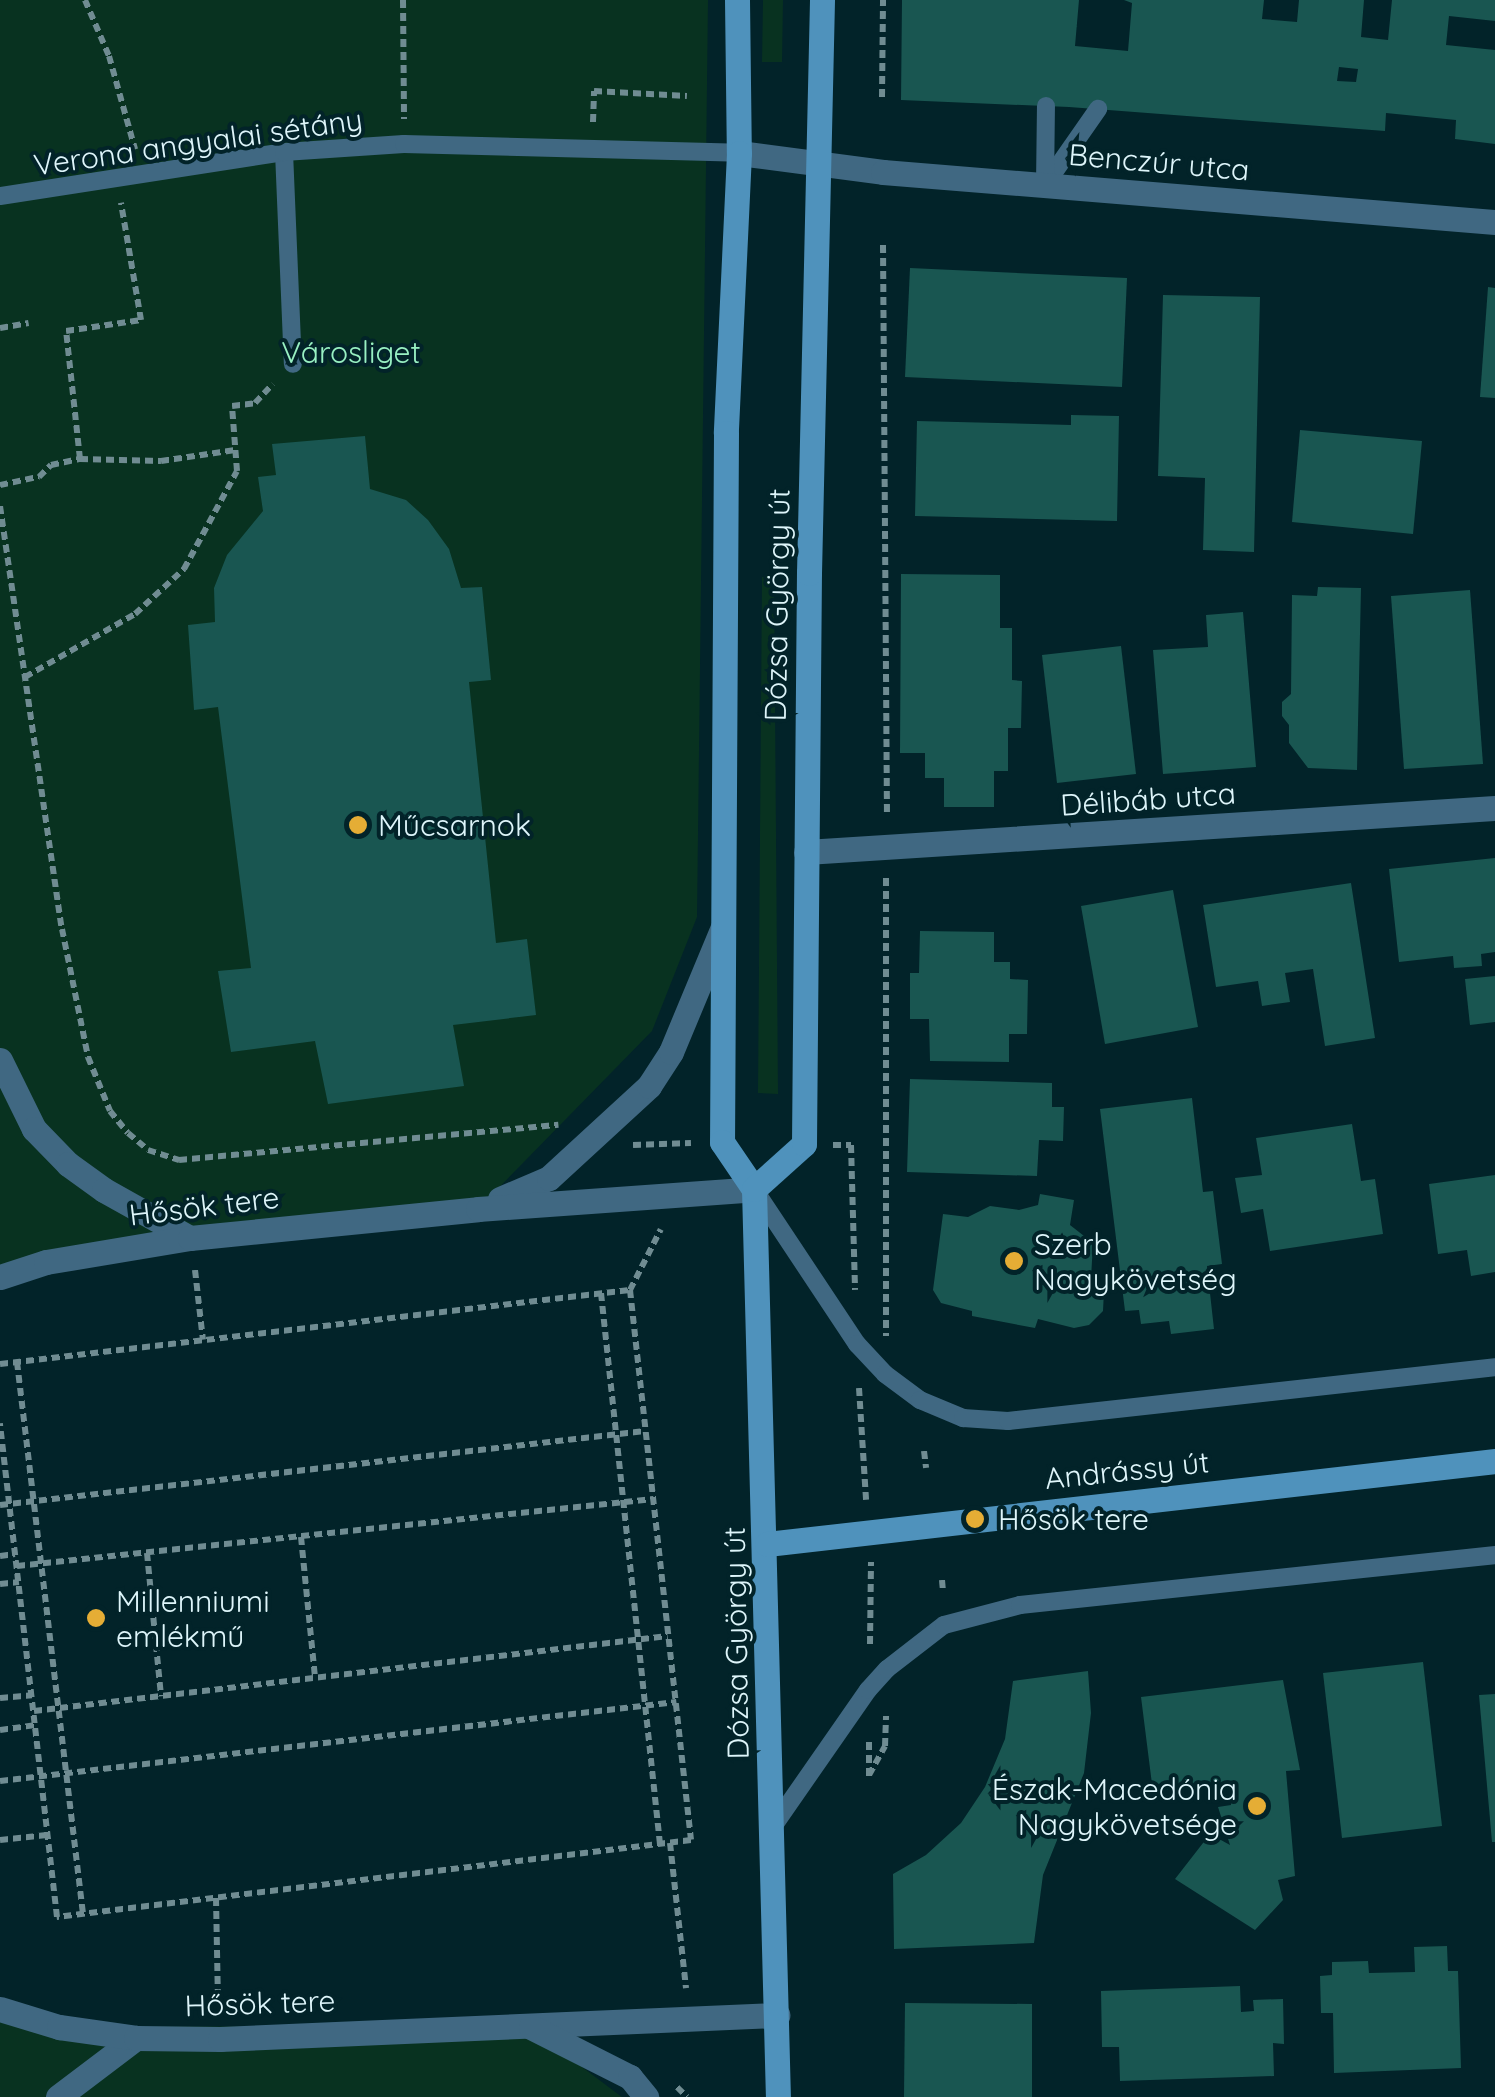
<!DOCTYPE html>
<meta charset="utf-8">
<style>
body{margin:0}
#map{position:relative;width:1495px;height:2097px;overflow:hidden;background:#022329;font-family:Quicksand,sans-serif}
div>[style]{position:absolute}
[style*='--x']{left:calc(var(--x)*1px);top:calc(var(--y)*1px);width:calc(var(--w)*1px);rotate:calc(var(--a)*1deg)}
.green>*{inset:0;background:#083220}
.building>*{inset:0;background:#195651}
.path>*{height:6px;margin-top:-3px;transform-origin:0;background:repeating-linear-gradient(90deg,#708c92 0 8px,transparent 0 13px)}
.service>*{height:18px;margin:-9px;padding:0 9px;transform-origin:9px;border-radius:9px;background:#406882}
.minor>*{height:25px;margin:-12.5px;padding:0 12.5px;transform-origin:12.5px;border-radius:12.5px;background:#406882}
.tertiary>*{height:25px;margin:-12.5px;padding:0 12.5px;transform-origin:12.5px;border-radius:12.5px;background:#406882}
.secondary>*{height:25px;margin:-12.5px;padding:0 12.5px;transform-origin:12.5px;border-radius:12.5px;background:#4f92bc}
.dots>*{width:28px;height:28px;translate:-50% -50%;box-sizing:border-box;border:5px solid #022329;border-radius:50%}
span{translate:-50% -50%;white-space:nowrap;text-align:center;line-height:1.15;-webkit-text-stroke:8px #022329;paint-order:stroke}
.street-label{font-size:30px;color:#def5fa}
.park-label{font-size:30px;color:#98f0c2}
.poi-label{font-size:30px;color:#def5fa}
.left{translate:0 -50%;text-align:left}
.right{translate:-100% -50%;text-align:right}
</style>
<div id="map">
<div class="green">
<i style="clip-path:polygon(0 0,708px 0,697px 917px,652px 1031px,478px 1209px,0 1277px)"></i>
<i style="clip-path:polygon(763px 0,783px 0,782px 62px,762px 62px)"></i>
<i style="clip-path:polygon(774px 575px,778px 1094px,758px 1093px,762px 577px)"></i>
<i style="clip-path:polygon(0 2009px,59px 2027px,526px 2025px,622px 2097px,0 2097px)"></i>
</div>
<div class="building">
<i style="clip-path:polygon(evenodd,902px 0,1079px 0,1075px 46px,1128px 51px,1132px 3px,1124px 0,1264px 0,1262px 19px,1297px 22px,1299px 0,1364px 0,1361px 37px,1388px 40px,1392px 0,1495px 0,1495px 21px,1449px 16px,1446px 45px,1495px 50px,1495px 144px,1455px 139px,1456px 120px,1386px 113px,1385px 131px,1069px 107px,901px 100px,902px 0,1339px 67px,1358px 69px,1356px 82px,1337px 81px,1339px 67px)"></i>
<i style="clip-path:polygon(910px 268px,1127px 278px,1122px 387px,905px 377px)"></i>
<i style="clip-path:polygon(1488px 287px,1495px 288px,1495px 398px,1480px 397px)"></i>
<i style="clip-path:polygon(1163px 295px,1260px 297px,1254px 552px,1203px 550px,1205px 478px,1158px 476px)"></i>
<i style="clip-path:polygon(1071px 415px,1119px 416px,1117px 521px,915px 516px,917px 421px,1071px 425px)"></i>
<i style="clip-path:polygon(1300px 430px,1422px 441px,1413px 534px,1292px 522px)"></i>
<i style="clip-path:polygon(365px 436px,370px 489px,406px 500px,428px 520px,449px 549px,461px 588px,482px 587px,491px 680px,469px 682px,496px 943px,527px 939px,536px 1015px,453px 1025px,464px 1086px,328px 1104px,315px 1041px,231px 1052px,218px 971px,251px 968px,218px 707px,194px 710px,188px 625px,215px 622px,214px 588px,227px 555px,263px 511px,258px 477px,276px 475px,272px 444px)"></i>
<i style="clip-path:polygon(901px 574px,1000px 575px,1000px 628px,1012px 628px,1012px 680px,1022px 681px,1021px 728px,1008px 728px,1008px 771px,994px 771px,994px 807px,944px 807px,944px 778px,925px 778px,925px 753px,900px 753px)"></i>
<i style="clip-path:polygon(1318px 587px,1361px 588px,1357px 770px,1308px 768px,1289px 743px,1289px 725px,1282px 716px,1282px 702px,1291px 694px,1292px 595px,1317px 596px)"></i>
<i style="clip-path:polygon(1470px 590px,1483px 764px,1404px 769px,1391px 596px)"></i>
<i style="clip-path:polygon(1243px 612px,1256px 767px,1163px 774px,1153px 650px,1208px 647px,1206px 615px)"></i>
<i style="clip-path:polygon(1121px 646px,1136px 774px,1057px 783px,1042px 655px)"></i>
<i style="clip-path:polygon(1495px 858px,1495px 952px,1481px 954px,1482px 966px,1454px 968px,1453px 956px,1399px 962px,1389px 869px)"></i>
<i style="clip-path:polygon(1351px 883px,1375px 1038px,1325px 1046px,1313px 969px,1285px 973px,1290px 1002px,1262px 1006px,1258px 981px,1216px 987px,1203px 905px)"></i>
<i style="clip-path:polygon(1173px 890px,1198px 1027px,1105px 1044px,1081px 906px)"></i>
<i style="clip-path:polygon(920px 931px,994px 932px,994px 962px,1010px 962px,1010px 979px,1028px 980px,1027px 1034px,1009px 1034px,1009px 1062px,930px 1061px,929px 1019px,910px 1019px,910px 973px,919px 973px)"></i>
<i style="clip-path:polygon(1495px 976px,1495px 1022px,1470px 1025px,1465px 979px)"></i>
<i style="clip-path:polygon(910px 1079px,1052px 1083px,1052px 1107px,1064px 1107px,1063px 1141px,1039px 1140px,1037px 1176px,907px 1172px)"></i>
<i style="clip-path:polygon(1192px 1098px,1203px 1192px,1213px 1191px,1222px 1264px,1207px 1266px,1214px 1329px,1171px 1334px,1169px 1321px,1141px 1324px,1139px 1310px,1125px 1311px,1100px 1109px)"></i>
<i style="clip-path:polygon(1352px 1124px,1361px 1181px,1375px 1179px,1383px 1234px,1270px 1251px,1263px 1209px,1241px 1213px,1235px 1178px,1262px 1175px,1256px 1138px)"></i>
<i style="clip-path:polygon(1495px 1175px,1495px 1272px,1471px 1276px,1467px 1250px,1438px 1254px,1429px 1184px)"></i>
<i style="clip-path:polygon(1040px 1194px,1074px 1200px,1070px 1225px,1093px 1243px,1091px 1279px,1104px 1291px,1103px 1311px,1089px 1325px,1074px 1328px,1038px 1319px,1035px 1328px,972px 1316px,972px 1311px,941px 1303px,933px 1290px,943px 1214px,968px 1217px,990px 1206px,1019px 1210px,1038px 1205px)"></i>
<i style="clip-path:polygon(1423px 1662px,1442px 1826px,1342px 1838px,1323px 1673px)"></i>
<i style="clip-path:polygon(1088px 1671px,1091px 1713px,1084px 1773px,1043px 1875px,1034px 1943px,894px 1949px,893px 1874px,926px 1855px,961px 1823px,985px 1787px,1005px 1739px,1013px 1681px)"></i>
<i style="clip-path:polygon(1283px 1680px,1300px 1770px,1286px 1771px,1295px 1876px,1278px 1880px,1283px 1900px,1255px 1930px,1175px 1879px,1210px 1834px,1230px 1845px,1218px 1807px,1231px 1805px,1230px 1781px,1153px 1792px,1141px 1697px)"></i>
<i style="clip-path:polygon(1495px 1694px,1495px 1842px,1492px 1842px,1479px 1695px)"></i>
<i style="clip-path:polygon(1447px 1946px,1448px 1971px,1458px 1971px,1461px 2068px,1334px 2073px,1333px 2013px,1321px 2013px,1320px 1976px,1332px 1975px,1332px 1962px,1368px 1961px,1369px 1973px,1415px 1972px,1414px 1947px)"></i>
<i style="clip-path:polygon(1240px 1986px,1241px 2012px,1254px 2011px,1253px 2000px,1283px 1999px,1284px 2044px,1273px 2043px,1274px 2076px,1120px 2081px,1119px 2047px,1102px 2047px,1101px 1991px)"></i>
<i style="clip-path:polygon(905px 2003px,1032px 2004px,1032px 2097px,904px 2097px)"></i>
</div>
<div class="path">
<i style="--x:85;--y:0;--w:61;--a:66.8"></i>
<i style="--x:109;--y:56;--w:97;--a:74.4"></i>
<i style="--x:403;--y:0;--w:119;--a:89.5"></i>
<i style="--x:882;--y:97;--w:97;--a:-89.4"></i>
<i style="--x:593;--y:122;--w:31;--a:-88"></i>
<i style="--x:594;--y:91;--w:93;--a:3.1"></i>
<i style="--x:883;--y:245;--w:571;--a:89.6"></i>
<i style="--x:0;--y:328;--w:29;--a:-10"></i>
<i style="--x:80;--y:459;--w:129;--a:-96.2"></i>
<i style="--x:66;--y:331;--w:76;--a:-8.3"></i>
<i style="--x:141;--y:320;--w:119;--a:-99.7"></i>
<i style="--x:0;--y:485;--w:40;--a:-12"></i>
<i style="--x:39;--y:477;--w:17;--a:-45"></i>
<i style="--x:51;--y:465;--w:30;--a:-12"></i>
<i style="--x:80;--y:459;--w:81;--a:1.4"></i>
<i style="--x:161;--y:461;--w:75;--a:-8.5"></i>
<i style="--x:0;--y:506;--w:428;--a:81.7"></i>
<i style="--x:62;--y:929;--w:131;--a:78.5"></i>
<i style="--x:88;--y:1057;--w:58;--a:67.8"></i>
<i style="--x:110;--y:1111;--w:28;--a:51"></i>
<i style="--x:128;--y:1133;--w:26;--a:40"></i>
<i style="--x:148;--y:1150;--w:33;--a:18"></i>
<i style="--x:179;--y:1160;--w:381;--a:-5.3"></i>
<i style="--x:25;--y:677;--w:127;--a:-29.8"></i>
<i style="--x:135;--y:614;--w:67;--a:-42.6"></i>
<i style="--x:184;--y:569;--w:111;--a:-61.6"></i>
<i style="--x:237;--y:471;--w:65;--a:-94.4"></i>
<i style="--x:232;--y:406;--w:23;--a:-7"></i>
<i style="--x:255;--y:403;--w:26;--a:-47"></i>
<i style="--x:886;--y:878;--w:458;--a:90"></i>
<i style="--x:633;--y:1145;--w:58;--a:-2"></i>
<i style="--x:833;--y:1145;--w:18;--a:0"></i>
<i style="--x:851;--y:1145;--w:145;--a:88.4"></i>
<i style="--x:195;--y:1270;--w:70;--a:83.5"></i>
<i style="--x:630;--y:1290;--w:68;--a:-63.1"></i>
<i style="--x:601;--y:1293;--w:554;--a:83.89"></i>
<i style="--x:17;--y:1362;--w:556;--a:83.18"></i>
<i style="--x:0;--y:1364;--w:634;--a:-6.7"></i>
<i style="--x:630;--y:1290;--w:553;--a:83.67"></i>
<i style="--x:691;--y:1840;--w:639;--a:173.08"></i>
<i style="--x:57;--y:1917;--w:497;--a:-96.6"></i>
<i style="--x:859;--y:1388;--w:112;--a:86.4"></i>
<i style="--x:924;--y:1451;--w:17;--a:83"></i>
<i style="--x:0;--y:1505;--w:649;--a:-6.54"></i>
<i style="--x:301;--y:1537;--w:142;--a:84.3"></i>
<i style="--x:147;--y:1553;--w:144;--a:84.4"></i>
<i style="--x:0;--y:1556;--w:15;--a:-8"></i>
<i style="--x:17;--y:1566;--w:640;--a:-6.01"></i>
<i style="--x:942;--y:1580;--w:12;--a:85"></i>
<i style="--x:0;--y:1584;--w:19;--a:-6"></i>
<i style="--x:870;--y:1644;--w:82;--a:-89.3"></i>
<i style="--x:0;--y:1698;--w:32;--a:-5"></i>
<i style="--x:34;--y:1711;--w:638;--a:-6.75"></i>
<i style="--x:0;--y:1730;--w:35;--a:-8"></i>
<i style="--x:869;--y:1742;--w:34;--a:90"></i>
<i style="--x:869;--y:1775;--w:33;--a:-61"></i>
<i style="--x:885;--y:1746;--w:30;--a:-88"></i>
<i style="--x:0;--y:1781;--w:681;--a:-6.67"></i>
<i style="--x:0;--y:1840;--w:47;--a:-6.1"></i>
<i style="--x:670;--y:1843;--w:146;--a:83.7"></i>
<i style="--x:216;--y:1898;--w:102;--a:88.9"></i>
<i style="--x:677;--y:2087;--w:14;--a:45"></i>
</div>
<div class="service">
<i style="--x:284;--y:152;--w:212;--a:87.6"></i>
<i style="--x:1045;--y:185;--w:93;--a:-55.1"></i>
<i style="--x:1045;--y:185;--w:79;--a:-89.3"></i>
<i style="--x:0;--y:196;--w:287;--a:-8.8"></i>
<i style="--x:284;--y:152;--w:120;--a:-3.8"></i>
<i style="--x:404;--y:144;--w:335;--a:1.5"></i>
<i style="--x:754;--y:1189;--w:186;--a:56.4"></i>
<i style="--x:857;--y:1344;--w:41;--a:47"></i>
<i style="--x:885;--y:1374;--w:44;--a:36.6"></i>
<i style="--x:920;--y:1400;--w:47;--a:22.7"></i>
<i style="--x:963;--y:1418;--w:45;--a:3.8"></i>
<i style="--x:1008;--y:1421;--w:490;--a:-6.3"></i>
<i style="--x:772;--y:1828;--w:168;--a:-55.2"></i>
<i style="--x:868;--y:1690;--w:28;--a:-48"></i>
<i style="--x:887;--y:1669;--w:72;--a:-37.7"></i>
<i style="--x:944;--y:1625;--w:79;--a:-14.7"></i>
<i style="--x:1020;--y:1605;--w:478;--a:-6"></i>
</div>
<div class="minor">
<i style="--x:739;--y:153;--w:145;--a:7.5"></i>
<i style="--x:883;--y:172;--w:614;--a:4.67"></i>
<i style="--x:806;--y:852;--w:690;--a:-3.65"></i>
<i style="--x:0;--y:1060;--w:77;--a:63.8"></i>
<i style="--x:34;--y:1129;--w:49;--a:45.8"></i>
<i style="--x:68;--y:1164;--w:44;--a:35.8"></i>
<i style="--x:104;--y:1190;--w:98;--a:29.2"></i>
<i style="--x:58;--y:2097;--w:98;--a:-37.1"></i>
</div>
<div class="tertiary">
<i style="--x:500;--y:1199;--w:53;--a:-23.2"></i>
<i style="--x:549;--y:1178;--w:136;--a:-42.6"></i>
<i style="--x:649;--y:1086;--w:40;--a:-57.1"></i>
<i style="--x:671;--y:1052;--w:135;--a:-67.4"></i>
<i style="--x:0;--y:1277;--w:48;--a:-18.1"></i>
<i style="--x:46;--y:1262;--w:146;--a:-9.5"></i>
<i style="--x:190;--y:1238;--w:289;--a:-5.7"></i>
<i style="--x:478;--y:1209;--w:277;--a:-4.1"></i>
<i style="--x:0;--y:2009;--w:62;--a:17"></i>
<i style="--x:59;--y:2027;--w:78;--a:8.1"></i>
<i style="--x:136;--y:2038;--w:84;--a:0.7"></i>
<i style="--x:220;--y:2039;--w:558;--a:-2.47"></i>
<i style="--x:531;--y:2027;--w:111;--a:26.8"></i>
<i style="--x:630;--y:2077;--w:26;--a:51"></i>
</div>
<div class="secondary">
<i style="--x:737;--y:0;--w:153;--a:89.3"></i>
<i style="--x:739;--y:153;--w:280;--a:92.7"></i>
<i style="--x:726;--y:433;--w:709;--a:90.32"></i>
<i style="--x:722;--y:1142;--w:57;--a:55.8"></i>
<i style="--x:754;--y:1189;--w:908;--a:88.49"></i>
<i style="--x:754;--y:1189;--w:67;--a:-42"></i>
<i style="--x:804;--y:1144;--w:571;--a:-89.5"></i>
<i style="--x:809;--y:573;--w:573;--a:-88.7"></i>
<i style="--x:767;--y:1544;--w:733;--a:-6.5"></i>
</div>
<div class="dots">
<i style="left:358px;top:825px;background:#e5ad35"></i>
<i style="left:1014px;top:1261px;background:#e5ad35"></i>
<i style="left:975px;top:1519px;background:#e5ad35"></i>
<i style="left:96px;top:1618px;background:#e5ad35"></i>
<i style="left:1257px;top:1806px;background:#e5ad35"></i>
</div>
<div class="street-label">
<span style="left:198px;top:142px;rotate:-8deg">Verona angyalai sétány</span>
<span style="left:1159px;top:162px;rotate:5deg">Benczúr utca</span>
<span style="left:777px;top:605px;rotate:-89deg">Dózsa György út</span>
<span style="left:1148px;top:799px;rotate:-4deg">Délibáb utca</span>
<span style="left:204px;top:1206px;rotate:-7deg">Hősök tere</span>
<span style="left:1127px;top:1470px;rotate:-6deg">Andrássy út</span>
<span style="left:736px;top:1643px;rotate:-91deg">Dózsa György út</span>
<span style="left:260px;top:2003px;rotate:-2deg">Hősök tere</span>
</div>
<div class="park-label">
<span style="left:351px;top:352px">Városliget</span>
</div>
<div class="poi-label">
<span class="left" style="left:378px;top:825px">Műcsarnok</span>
<span class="left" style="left:1034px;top:1261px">Szerb<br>Nagykövetség</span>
<span class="left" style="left:998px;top:1519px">Hősök tere</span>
<span class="left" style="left:116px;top:1618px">Millenniumi<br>emlékmű</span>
<span class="right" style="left:1237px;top:1806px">Észak-Macedónia<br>Nagykövetsége</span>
</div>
</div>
